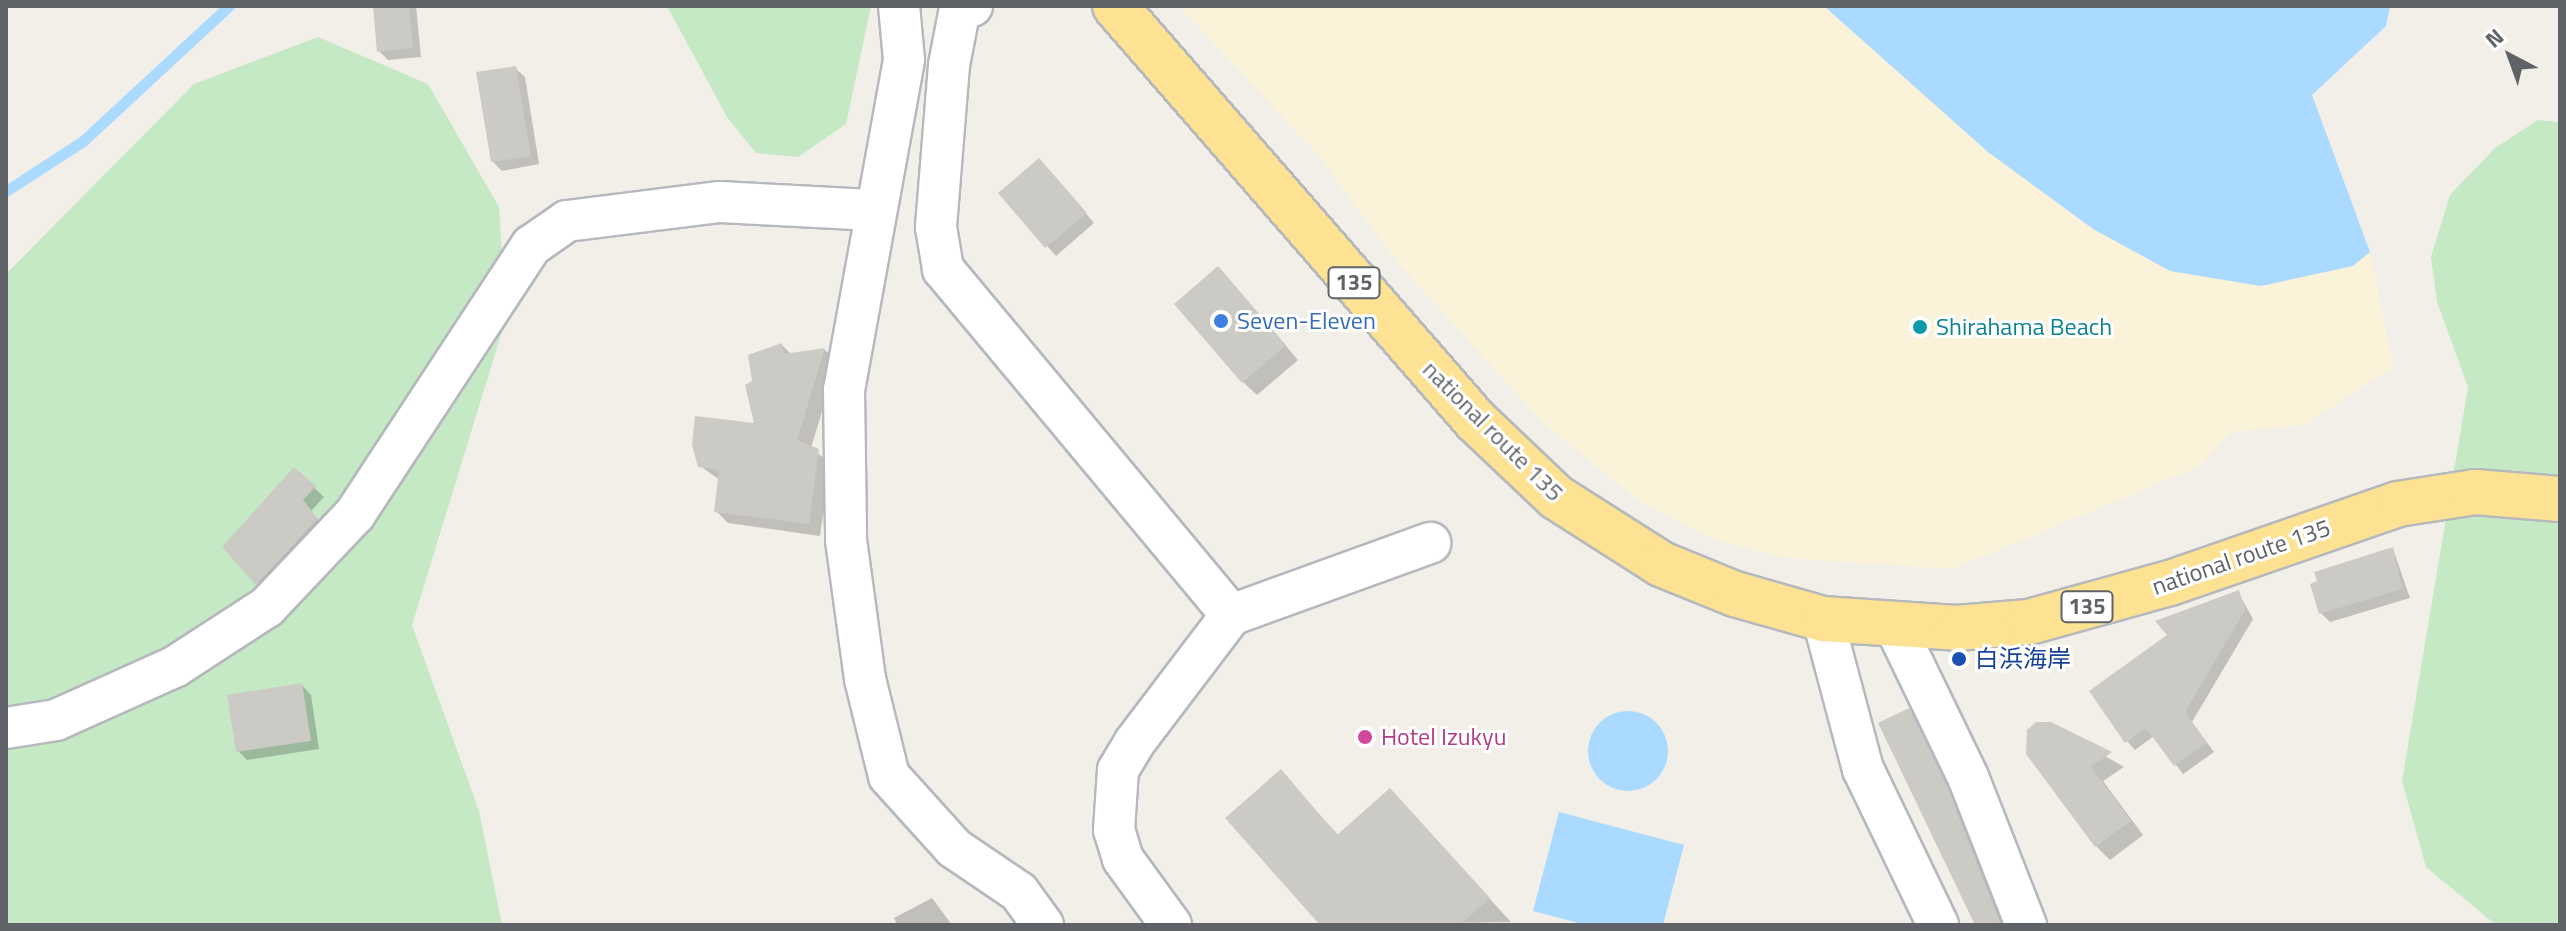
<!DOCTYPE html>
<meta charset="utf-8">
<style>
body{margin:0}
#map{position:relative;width:2566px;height:931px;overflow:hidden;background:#f1efe8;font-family:"Titillium Web","Noto Sans JP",sans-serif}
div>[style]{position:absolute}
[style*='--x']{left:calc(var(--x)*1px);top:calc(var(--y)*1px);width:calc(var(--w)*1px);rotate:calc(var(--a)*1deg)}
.green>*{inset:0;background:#c5e8c5}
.sand>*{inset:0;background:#fbf3d9}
.water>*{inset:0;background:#aadaff}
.round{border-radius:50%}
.shadow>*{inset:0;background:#0003}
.stream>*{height:11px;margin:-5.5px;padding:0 5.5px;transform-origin:5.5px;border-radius:5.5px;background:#aadaff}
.building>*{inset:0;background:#cccac5}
.roads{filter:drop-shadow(2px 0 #b5b8bc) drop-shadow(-2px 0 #b5b8bc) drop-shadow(0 2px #b5b8bc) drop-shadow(0 -2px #b5b8bc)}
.minor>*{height:40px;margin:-20px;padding:0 20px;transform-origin:20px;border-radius:20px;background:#fff}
.highway>*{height:44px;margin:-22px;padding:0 22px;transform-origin:22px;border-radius:22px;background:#fde293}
.dots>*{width:22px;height:22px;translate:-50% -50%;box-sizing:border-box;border:4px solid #fff;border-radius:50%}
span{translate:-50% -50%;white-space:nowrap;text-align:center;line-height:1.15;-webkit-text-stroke:6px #fff;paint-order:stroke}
.shield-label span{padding:2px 6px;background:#fff;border:2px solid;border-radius:6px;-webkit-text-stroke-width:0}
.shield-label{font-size:22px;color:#5f6368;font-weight:700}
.shop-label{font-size:24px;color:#366cbe}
.left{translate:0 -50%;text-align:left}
.culture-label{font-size:24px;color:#0d838f}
.street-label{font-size:24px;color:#5f6368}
.transit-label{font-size:24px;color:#164399}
.hotel-label{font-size:24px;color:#b23c85}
.frame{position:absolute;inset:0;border:8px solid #5f6368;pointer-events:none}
.north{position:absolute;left:2470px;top:16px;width:80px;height:80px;-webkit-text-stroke:6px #fff;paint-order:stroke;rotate:319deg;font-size:22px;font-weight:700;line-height:32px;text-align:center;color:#5f6368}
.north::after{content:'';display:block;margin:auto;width:28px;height:36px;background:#5f6368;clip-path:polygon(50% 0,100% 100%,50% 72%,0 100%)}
</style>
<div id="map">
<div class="green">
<i style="clip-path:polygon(667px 6px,871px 6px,846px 124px,798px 157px,756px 153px,727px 117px)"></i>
<i style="clip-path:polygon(318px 37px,428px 84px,499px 207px,506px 318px,412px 625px,479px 811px,502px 925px,6px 925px,6px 274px,194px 84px)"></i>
<i style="clip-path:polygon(2538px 120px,2560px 122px,2560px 925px,2496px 925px,2426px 867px,2402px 781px,2468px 387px,2437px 302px,2431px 257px,2450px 195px,2495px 148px)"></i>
</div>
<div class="sand">
<i style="clip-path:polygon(1179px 6px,1824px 6px,1988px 152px,2353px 266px,2370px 252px,2393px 367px,2304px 425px,2231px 432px,2200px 466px,1953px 569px,1785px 558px,1712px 539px,1642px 503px,1544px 424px,1398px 263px,1319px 156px)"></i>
</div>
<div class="water">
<i style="clip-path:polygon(1824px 6px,2390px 6px,2386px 26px,2312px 95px,2370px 252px,2353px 266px,2261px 286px,2170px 271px,2093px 229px,1988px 152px)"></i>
<i class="round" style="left:1588px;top:711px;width:80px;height:80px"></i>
<i style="clip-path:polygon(1559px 812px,1684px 845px,1663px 925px,1586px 925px,1533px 911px)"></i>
</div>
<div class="shadow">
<i style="clip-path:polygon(375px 6px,416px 6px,421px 57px,388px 60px,379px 51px)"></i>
<i style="clip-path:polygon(515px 68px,525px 77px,539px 164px,502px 171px,493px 162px)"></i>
<i style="clip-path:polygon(1048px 169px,1094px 223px,1056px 256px,1001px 193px)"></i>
<i style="clip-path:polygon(1231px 282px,1298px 360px,1257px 395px,1243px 382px)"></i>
<i style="clip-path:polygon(782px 345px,792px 355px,825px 350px,837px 362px,811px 448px,830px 463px,820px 536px,728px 523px,716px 511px,720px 480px,700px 466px,757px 426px,754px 382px)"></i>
<i style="clip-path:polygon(294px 469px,324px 497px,311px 511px,326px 530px,267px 592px,224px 547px)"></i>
<i style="clip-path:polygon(2393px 549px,2410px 598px,2330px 622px,2321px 613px)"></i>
<i style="clip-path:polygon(2238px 592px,2253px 619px,2192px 722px,2214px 752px,2183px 774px,2154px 736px,2135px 750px,2127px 741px)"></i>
<i style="clip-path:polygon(302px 685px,311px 695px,319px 749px,247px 760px,238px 751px)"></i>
<i style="clip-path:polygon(1909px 710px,1921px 723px,2012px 925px,1976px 925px)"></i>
<i style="clip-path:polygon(2050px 724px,2124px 767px,2103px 781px,2143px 835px,2110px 860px,2096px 846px)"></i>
<i style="clip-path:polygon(1281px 772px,1339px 836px,1390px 790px,1511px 922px,1322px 925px)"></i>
<i style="clip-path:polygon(932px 898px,952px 925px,897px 925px,894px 918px)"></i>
</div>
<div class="stream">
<i style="--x:6;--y:191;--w:92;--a:-33"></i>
<i style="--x:83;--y:141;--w:199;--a:-42.8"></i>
</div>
<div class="building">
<i style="clip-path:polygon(373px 6px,409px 6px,413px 48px,377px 52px)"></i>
<i style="clip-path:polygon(516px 66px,531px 156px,491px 162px,476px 72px)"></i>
<i style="clip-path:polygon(1039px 158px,1087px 213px,1045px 248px,998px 193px)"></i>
<i style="clip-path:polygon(1218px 266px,1286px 345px,1242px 383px,1174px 304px)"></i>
<i style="clip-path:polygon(782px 343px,784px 354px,825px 348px,797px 440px,819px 449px,809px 524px,714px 512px,719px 470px,698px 467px,692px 445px,695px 416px,754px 423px,745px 385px,752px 381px,748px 355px)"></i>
<i style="clip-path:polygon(294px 467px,316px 486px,303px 500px,318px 519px,256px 585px,222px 547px)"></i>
<i style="clip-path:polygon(2393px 547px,2402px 589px,2319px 614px,2310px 584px,2317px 581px,2314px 572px)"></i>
<i style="clip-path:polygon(2239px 590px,2245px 610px,2185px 712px,2207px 743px,2174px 766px,2146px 728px,2125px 743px,2089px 691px,2167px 635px,2155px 621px)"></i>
<i style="clip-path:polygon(302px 683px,311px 741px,236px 752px,227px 695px)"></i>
<i style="clip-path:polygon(1909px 708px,1947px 786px,2001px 925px,1975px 925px,1878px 723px)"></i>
<i style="clip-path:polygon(2036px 722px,2051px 722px,2112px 752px,2091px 767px,2131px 821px,2095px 847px,2026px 754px,2027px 730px)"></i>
<i style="clip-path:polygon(1281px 769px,1337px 835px,1390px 788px,1490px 898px,1460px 925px,1320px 925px,1225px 818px)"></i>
</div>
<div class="roads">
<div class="minor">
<i style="--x:899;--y:6;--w:54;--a:84.7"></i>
<i style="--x:904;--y:60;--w:335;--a:100.3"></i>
<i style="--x:844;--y:390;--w:150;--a:89.2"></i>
<i style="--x:846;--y:540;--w:140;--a:82.2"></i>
<i style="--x:865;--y:679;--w:100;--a:76.1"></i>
<i style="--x:889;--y:776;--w:97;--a:47.9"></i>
<i style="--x:954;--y:848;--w:78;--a:34.1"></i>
<i style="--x:1019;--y:892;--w:41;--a:54"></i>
<i style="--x:972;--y:6;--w:12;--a:171"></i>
<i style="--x:960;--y:8;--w:58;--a:100.9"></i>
<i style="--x:949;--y:65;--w:163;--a:94.6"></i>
<i style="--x:936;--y:227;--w:43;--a:80.5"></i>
<i style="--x:943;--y:269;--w:450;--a:50.2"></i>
<i style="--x:1823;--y:619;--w:155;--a:75.1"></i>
<i style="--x:1863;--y:769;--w:173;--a:64.3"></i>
<i style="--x:1894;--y:624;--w:170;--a:64.2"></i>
<i style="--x:1968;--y:777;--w:159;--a:68.6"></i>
<i style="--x:6;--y:728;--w:51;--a:-9.1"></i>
<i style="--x:56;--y:720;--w:132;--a:-24.2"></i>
<i style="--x:176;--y:666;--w:108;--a:-33"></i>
<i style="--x:267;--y:607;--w:128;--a:-46.6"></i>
<i style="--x:355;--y:514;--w:321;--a:-56.7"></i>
<i style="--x:531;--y:246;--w:44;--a:-34.8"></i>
<i style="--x:567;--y:221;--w:154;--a:-7.1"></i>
<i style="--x:720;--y:202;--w:155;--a:3"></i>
<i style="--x:1171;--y:925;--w:82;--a:-126"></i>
<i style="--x:1123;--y:859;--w:30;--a:-107"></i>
<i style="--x:1114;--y:830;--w:60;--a:-86.2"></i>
<i style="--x:1118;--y:770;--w:31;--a:-59"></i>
<i style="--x:1134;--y:743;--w:161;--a:-52.8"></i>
<i style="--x:1231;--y:615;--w:212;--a:-19.9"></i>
</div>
<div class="highway">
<i style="--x:1115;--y:6;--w:549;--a:48.99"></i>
<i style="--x:1475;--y:420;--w:112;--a:43.5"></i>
<i style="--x:1556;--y:497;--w:125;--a:32.5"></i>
<i style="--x:1661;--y:564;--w:80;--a:22.1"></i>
<i style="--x:1735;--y:594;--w:91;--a:15.9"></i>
<i style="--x:1823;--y:619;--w:134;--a:3.8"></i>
<i style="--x:1957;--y:628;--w:72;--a:-4.8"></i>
<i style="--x:2029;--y:622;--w:146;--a:-15.5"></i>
<i style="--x:2170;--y:583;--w:241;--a:-19.1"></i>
<i style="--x:2398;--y:504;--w:78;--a:-8.9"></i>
<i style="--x:2475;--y:492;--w:85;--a:4.7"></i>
</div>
</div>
<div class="dots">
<i style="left:1221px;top:321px;background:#3f7fe0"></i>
<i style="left:1920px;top:327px;background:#0f9aa8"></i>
<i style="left:1959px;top:659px;background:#1a4fb4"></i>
<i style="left:1365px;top:737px;background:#d1479c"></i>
</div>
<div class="shield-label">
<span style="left:1354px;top:283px">135</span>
<span style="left:2087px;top:607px">135</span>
</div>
<div class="shop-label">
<span class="left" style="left:1237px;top:321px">Seven-Eleven</span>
</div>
<div class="culture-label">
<span class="left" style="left:1936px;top:327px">Shirahama Beach</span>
</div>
<div class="street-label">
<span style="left:1493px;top:431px;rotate:45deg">national route 135</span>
<span style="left:2241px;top:557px;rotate:-19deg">national route 135</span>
</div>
<div class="transit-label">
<span class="left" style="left:1975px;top:659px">白浜海岸</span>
</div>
<div class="hotel-label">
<span class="left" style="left:1381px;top:737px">Hotel Izukyu</span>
</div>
<div class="frame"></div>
<div class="north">N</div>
</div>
